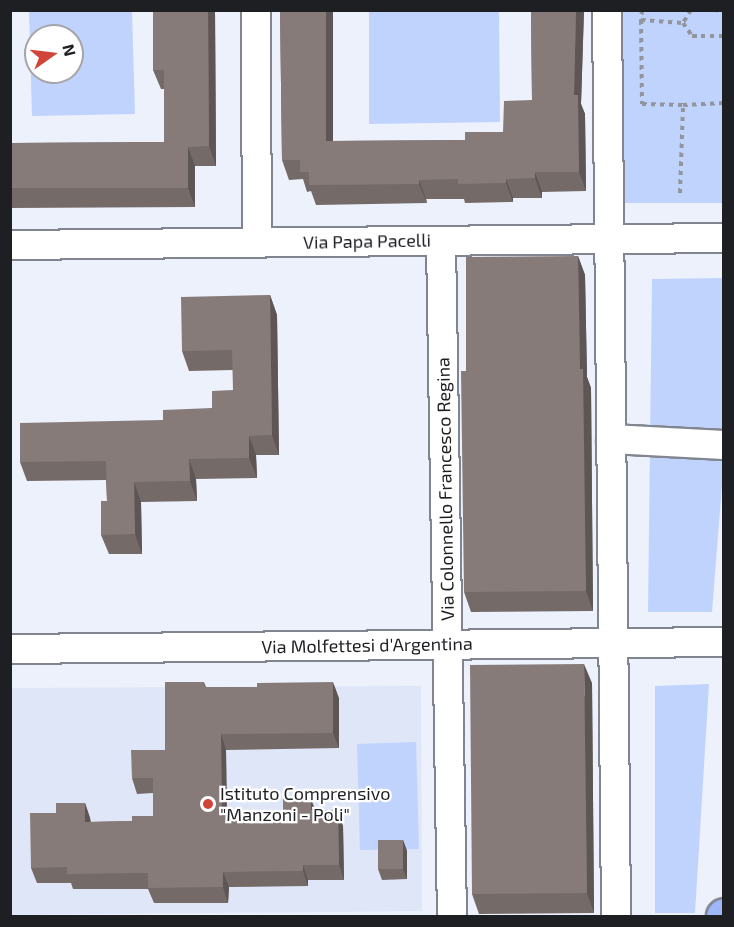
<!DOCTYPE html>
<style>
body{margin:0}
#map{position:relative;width:734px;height:927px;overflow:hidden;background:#ecf1fc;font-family:"Exo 2",sans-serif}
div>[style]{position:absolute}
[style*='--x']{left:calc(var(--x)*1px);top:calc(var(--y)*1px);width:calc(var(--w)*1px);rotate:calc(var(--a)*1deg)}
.built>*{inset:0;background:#dee6f7}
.green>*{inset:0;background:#c0d3fd}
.path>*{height:4px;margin-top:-2px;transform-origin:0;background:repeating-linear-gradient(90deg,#92959d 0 4.5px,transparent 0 9px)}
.roads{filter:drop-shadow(2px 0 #81858f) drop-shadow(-2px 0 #81858f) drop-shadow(0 2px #81858f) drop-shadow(0 -2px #81858f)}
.minor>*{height:28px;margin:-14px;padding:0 14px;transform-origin:14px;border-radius:14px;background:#fff}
.major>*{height:33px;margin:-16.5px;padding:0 16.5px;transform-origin:16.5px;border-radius:16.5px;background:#9fb6f7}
.wall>*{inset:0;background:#746a68}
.shaded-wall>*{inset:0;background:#5e5655}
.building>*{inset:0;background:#877b79}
.dots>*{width:16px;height:16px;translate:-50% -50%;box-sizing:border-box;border:3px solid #fff;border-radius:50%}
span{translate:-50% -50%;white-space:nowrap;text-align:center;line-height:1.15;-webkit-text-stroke:4.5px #fff;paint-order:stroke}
.street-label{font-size:18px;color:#1e1f23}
.poi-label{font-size:18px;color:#1e1f23}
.left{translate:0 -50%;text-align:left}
.frame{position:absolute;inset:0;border:12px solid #1e1f23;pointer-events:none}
.north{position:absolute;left:24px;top:24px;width:60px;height:60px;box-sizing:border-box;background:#fff;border:2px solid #a5a5a7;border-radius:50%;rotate:76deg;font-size:16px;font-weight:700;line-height:24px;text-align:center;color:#1e1f23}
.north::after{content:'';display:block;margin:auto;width:21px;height:27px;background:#d14439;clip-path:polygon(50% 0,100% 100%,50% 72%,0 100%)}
</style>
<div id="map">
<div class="built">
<i style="clip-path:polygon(421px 686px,422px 911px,11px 915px,10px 688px)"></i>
</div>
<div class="green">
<i style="clip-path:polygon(evenodd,29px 11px,132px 11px,135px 114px,32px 116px,29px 11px,36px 36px,72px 36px,72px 72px,36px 72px,36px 36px)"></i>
<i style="clip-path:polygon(369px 11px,499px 11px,500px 122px,369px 124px)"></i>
<i style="clip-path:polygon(617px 11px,723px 11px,723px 203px,618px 203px)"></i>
<i style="clip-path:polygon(723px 278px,724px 460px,712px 612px,648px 612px,652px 279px)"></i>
<i style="clip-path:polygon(709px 684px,695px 913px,655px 913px,655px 686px)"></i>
<i style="clip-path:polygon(416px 742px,419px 849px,360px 850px,357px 744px)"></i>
</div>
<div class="path">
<i style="--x:642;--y:10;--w:10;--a:96"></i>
<i style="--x:641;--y:20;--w:42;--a:4.1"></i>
<i style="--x:691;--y:10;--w:15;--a:122"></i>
<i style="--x:683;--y:23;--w:16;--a:55"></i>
<i style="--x:692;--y:36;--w:32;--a:0"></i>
<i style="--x:714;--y:10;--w:10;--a:6"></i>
<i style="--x:641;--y:20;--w:84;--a:89.3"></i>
<i style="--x:642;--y:104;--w:41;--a:1.4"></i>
<i style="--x:680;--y:193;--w:88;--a:-88"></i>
<i style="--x:683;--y:105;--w:41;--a:-2.8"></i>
</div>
<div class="roads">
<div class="minor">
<i style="--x:256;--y:10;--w:233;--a:89.8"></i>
<i style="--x:607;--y:10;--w:906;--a:89.43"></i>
<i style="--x:441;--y:241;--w:675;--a:89.07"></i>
<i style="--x:10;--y:245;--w:714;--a:-0.56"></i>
<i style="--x:611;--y:439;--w:113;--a:3"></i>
<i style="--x:10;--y:649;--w:714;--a:-0.56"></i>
</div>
<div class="major">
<i style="--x:723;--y:916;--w:1;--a:-45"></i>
</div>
</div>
<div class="wall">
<i style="clip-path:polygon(215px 10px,216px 166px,195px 166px,195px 207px,10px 208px,10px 143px,164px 142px,164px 89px,161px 89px,153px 70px)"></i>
<i style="clip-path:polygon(280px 10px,333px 10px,333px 141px,465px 140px,503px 132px,532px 100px,531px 10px,584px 10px,581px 104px,585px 114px,586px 191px,542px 192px,542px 198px,513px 198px,513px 202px,465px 203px,464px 199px,426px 199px,427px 203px,316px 205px,311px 191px,307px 192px,303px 179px,289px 180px,282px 160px)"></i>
<i style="clip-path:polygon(578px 256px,585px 275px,587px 377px,591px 388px,593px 611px,471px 612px,464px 592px,466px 371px)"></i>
<i style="clip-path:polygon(270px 295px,277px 315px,279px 455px,256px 455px,257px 478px,196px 479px,197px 501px,141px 502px,142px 554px,109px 554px,101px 535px,107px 501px,106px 480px,27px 481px,20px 462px,163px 420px,212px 408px,233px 390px,233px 370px,189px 371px,182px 351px)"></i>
<i style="clip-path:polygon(204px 682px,206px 687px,339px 698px,339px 748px,226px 750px,227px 816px,237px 820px,283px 820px,315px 810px,343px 826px,344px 880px,308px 880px,308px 886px,229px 887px,228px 903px,154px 903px,148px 889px,73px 889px,71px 883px,37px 883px,31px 868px,56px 813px,85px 803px,90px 818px,91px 822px,132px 821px,153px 816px,153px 793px,137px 794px,132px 778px,165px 750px)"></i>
<i style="clip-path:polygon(592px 683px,594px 913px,479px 914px,472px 894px)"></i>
<i style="clip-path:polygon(403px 840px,407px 851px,407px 879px,382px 880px,378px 869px)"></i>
</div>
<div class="shaded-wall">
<i style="clip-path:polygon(208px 10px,215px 10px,216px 166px,209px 146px)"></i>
<i style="clip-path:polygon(326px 10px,333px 10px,333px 161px,326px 141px)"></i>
<i style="clip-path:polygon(576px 10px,584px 10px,581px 104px,585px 114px,586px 191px,579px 172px,574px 95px)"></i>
<i style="clip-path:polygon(188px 147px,195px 166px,195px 207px,188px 188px)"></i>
<i style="clip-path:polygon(535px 172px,542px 192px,542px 198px,535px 178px)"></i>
<i style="clip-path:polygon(506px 179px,513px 198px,513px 202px,506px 183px)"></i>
<i style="clip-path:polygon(419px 180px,426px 199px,427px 203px,419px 184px)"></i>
<i style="clip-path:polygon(578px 256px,585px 275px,587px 377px,591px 388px,593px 611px,586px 591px,580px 369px)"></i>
<i style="clip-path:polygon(270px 295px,277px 315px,279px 455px,272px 435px)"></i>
<i style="clip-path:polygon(249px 436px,256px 455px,257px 478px,249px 458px)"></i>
<i style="clip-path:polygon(189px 459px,196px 479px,197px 501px,190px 481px)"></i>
<i style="clip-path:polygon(134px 482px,141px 502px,142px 554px,135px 534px)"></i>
<i style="clip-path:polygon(584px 664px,592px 683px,594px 913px,587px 893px)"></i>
<i style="clip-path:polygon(333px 682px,339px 698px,339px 748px,333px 733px)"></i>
<i style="clip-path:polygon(221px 734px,226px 750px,227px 832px,222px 816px)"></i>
<i style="clip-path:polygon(311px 799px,317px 814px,311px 810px)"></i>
<i style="clip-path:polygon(85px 803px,90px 818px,91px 837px,85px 822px)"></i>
<i style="clip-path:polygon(338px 810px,343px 826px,344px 880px,339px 865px)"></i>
<i style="clip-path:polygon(403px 840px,407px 851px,407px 879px,403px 869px)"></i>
<i style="clip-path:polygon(303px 865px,308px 880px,308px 886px,303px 871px)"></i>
<i style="clip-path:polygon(223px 872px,229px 887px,228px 903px,223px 887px)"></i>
</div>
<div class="building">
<i style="clip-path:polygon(153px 10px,208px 10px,209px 146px,188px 147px,188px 188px,10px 188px,10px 143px,164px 142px,164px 70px,153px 70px)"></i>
<i style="clip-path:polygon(280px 10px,326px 10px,326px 141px,465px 140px,465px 132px,503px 132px,504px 101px,532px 100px,531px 10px,576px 10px,574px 95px,578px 95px,579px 172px,535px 172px,535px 178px,506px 179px,506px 183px,458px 184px,458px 179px,419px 180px,419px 184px,309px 185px,309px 172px,300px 172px,300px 160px,282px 160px)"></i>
<i style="clip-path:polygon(578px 256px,580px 369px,583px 369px,586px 591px,464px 592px,461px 371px,466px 371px,466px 257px)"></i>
<i style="clip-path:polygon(270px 295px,272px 435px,249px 436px,249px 458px,189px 459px,190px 481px,134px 482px,135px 534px,101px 535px,101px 501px,107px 501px,106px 461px,20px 462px,20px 423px,163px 420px,163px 410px,212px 408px,212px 391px,233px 390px,232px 350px,182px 351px,181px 297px)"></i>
<i style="clip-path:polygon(584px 664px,587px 893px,472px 894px,470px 665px)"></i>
<i style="clip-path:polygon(165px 682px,204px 682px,204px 687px,257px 687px,257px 683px,333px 682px,333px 733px,221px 734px,222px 816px,236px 816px,236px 820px,283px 820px,283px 799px,311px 799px,311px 810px,338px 810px,339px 865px,303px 865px,303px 871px,223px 872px,223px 887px,148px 888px,148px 873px,67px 874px,67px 867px,31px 868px,30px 813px,56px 813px,56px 803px,85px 803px,85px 822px,132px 821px,132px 816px,153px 816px,153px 778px,132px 778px,131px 750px,165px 750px)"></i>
<i style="clip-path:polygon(378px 840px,403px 840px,403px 869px,378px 869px)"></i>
</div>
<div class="dots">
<i style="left:208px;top:804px;background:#d14439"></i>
</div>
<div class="street-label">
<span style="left:367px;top:241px;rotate:-1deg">Via Papa Pacelli</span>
<span style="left:445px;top:489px;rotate:-91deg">Via Colonnello Francesco Regina</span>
<span style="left:367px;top:645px;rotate:-1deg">Via Molfettesi d'Argentina</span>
</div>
<div class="poi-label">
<span class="left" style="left:220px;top:804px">Istituto Comprensivo<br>"Manzoni - Poli"</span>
</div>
<div class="frame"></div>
<div class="north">N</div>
</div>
